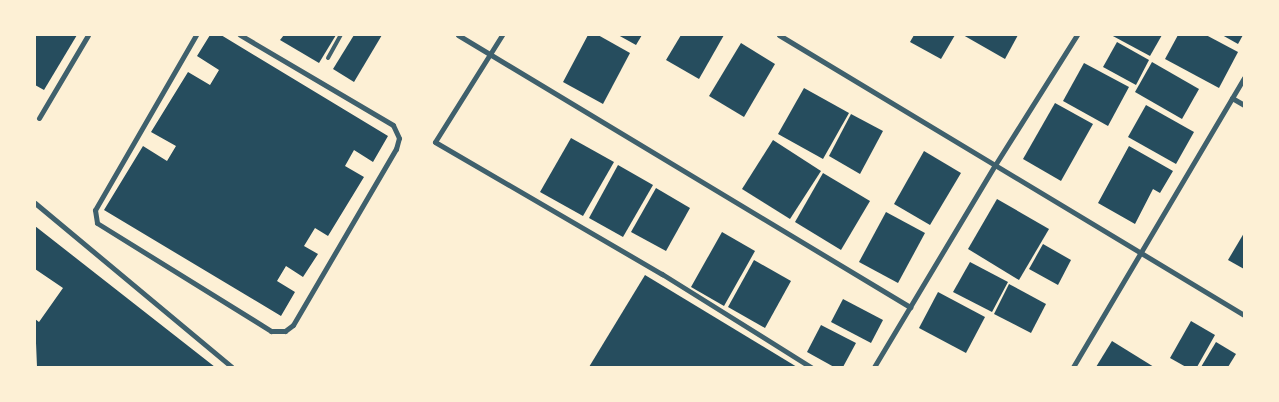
<!DOCTYPE html>
<style>
body{margin:0}
#map{position:relative;width:1279px;height:402px;overflow:hidden;background:#fdf0d5;font-family:Inter,sans-serif}
div>[style]{position:absolute}
[style*='--x']{left:calc(var(--x)*1px);top:calc(var(--y)*1px);width:calc(var(--w)*1px);rotate:calc(var(--a)*1deg)}
.building>*{inset:0;background:#264d5e}
.service>*{height:4px;margin:-2px;padding:0 2px;transform-origin:2px;border-radius:2px;background:#3f606c}
.minor>*{height:5px;margin:-2.5px;padding:0 2.5px;transform-origin:2.5px;border-radius:2.5px;background:#3f606c}
span{translate:-50% -50%;white-space:nowrap;text-align:center;line-height:1.15;-webkit-text-stroke:4.5px #fdf0d5;paint-order:stroke}
.frame{position:absolute;inset:0;border:36px solid #fdf0d5;pointer-events:none}
</style>
<div id="map">
<div class="building">
<i style="clip-path:polygon(35px 35px,77px 35px,44px 90px,35px 85px)"></i>
<i style="clip-path:polygon(210px 35px,221px 35px,388px 136px,373px 162px,354px 150px,345px 166px,364px 177px,328px 236px,315px 228px,304px 246px,318px 254px,303px 277px,286px 266px,277px 281px,295px 292px,281px 316px,104px 210px,143px 146px,167px 161px,176px 146px,151px 132px,188px 72px,210px 85px,219px 70px,197px 56px)"></i>
<i style="clip-path:polygon(284px 35px,336px 35px,319px 63px,280px 40px)"></i>
<i style="clip-path:polygon(354px 35px,382px 35px,354px 82px,333px 69px)"></i>
<i style="clip-path:polygon(588px 35px,598px 35px,630px 53px,603px 104px,563px 82px)"></i>
<i style="clip-path:polygon(618px 35px,642px 35px,636px 45px)"></i>
<i style="clip-path:polygon(681px 35px,724px 35px,699px 79px,666px 60px)"></i>
<i style="clip-path:polygon(914px 35px,955px 35px,941px 59px,910px 42px)"></i>
<i style="clip-path:polygon(963px 35px,1018px 35px,1005px 59px)"></i>
<i style="clip-path:polygon(1111px 35px,1162px 35px,1150px 56px)"></i>
<i style="clip-path:polygon(1178px 35px,1206px 35px,1238px 52px,1219px 88px,1165px 59px)"></i>
<i style="clip-path:polygon(1222px 35px,1243px 35px,1238px 44px)"></i>
<i style="clip-path:polygon(1117px 42px,1149px 60px,1136px 85px,1103px 67px)"></i>
<i style="clip-path:polygon(741px 43px,775px 64px,744px 117px,709px 96px)"></i>
<i style="clip-path:polygon(1152px 62px,1199px 89px,1182px 119px,1135px 92px)"></i>
<i style="clip-path:polygon(1084px 63px,1129px 87px,1108px 126px,1063px 101px)"></i>
<i style="clip-path:polygon(804px 88px,849px 113px,823px 159px,778px 134px)"></i>
<i style="clip-path:polygon(1055px 103px,1093px 124px,1061px 181px,1023px 159px)"></i>
<i style="clip-path:polygon(1146px 105px,1194px 132px,1176px 164px,1128px 137px)"></i>
<i style="clip-path:polygon(851px 114px,883px 131px,860px 174px,829px 156px)"></i>
<i style="clip-path:polygon(571px 138px,614px 162px,583px 216px,540px 192px)"></i>
<i style="clip-path:polygon(773px 140px,821px 171px,790px 219px,742px 189px)"></i>
<i style="clip-path:polygon(1129px 146px,1173px 171px,1160px 193px,1153px 189px,1135px 224px,1098px 203px)"></i>
<i style="clip-path:polygon(924px 151px,961px 173px,930px 225px,894px 204px)"></i>
<i style="clip-path:polygon(618px 165px,653px 185px,623px 237px,589px 218px)"></i>
<i style="clip-path:polygon(823px 173px,870px 201px,841px 250px,795px 222px)"></i>
<i style="clip-path:polygon(656px 188px,690px 208px,666px 251px,631px 232px)"></i>
<i style="clip-path:polygon(997px 199px,1049px 229px,1019px 280px,968px 249px)"></i>
<i style="clip-path:polygon(886px 212px,925px 233px,898px 283px,859px 262px)"></i>
<i style="clip-path:polygon(35px 226px,215px 367px,37px 367px,35px 319px,39px 322px,63px 288px,35px 269px)"></i>
<i style="clip-path:polygon(722px 232px,755px 251px,724px 306px,691px 287px)"></i>
<i style="clip-path:polygon(1244px 233px,1244px 269px,1228px 260px)"></i>
<i style="clip-path:polygon(1043px 244px,1071px 260px,1058px 285px,1029px 269px)"></i>
<i style="clip-path:polygon(754px 260px,791px 281px,765px 328px,728px 307px)"></i>
<i style="clip-path:polygon(970px 262px,1008px 282px,992px 312px,953px 292px)"></i>
<i style="clip-path:polygon(645px 275px,797px 367px,589px 367px)"></i>
<i style="clip-path:polygon(1009px 284px,1046px 304px,1031px 333px,994px 314px)"></i>
<i style="clip-path:polygon(938px 292px,985px 317px,966px 353px,919px 328px)"></i>
<i style="clip-path:polygon(843px 299px,883px 320px,871px 343px,831px 322px)"></i>
<i style="clip-path:polygon(1191px 321px,1215px 335px,1197px 367px,1186px 367px,1170px 358px)"></i>
<i style="clip-path:polygon(821px 325px,856px 343px,843px 367px,834px 367px,807px 352px)"></i>
<i style="clip-path:polygon(1112px 341px,1154px 367px,1096px 367px)"></i>
<i style="clip-path:polygon(1216px 342px,1236px 354px,1228px 367px,1201px 367px)"></i>
</div>
<div class="service">
<i style="--x:328;--y:58;--w:26;--a:-61"></i>
</div>
<div class="minor">
<i style="--x:196;--y:35;--w:202;--a:120"></i>
<i style="--x:95;--y:210;--w:13;--a:81"></i>
<i style="--x:97;--y:223;--w:205;--a:31.8"></i>
<i style="--x:271;--y:331;--w:14;--a:0"></i>
<i style="--x:285;--y:331;--w:10;--a:-37"></i>
<i style="--x:293;--y:325;--w:204;--a:-59.7"></i>
<i style="--x:396;--y:149;--w:11;--a:-75"></i>
<i style="--x:399;--y:138;--w:14;--a:-115"></i>
<i style="--x:393;--y:125;--w:178;--a:-149.5"></i>
<i style="--x:458;--y:35;--w:528;--a:31.04"></i>
<i style="--x:502;--y:35;--w:126;--a:122.1"></i>
<i style="--x:435;--y:142;--w:263;--a:30.2"></i>
<i style="--x:662;--y:274;--w:176;--a:32"></i>
<i style="--x:779;--y:35;--w:543;--a:31.05"></i>
<i style="--x:1232;--y:98;--w:14;--a:30"></i>
<i style="--x:39;--y:118;--w:96;--a:-59.4"></i>
<i style="--x:35;--y:203;--w:256;--a:39.8"></i>
<i style="--x:874;--y:367;--w:235;--a:-59.1"></i>
<i style="--x:995;--y:165;--w:154;--a:-57.8"></i>
<i style="--x:1073;--y:367;--w:336;--a:-59.4"></i>
</div>
<div class="frame"></div>
</div>
